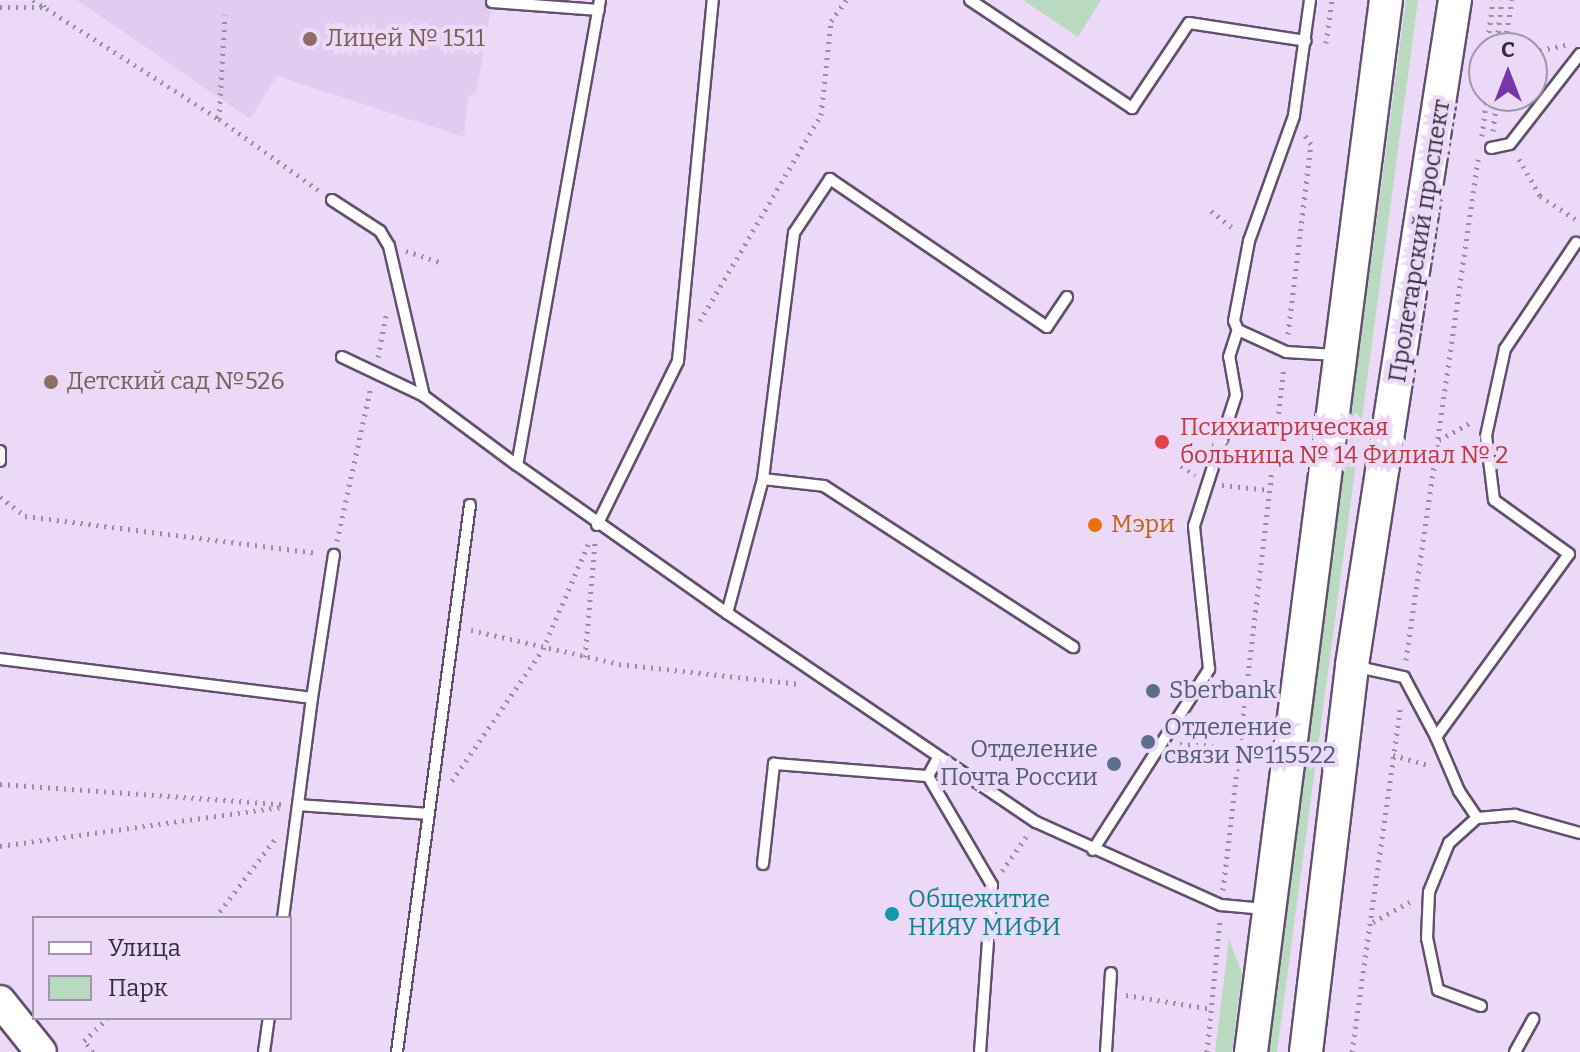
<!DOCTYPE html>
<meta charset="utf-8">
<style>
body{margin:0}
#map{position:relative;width:1580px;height:1052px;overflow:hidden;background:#ecd9f8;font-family:Bitter,serif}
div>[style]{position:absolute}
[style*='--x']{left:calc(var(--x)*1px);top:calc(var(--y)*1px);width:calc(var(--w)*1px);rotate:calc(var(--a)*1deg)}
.built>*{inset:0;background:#e2cbf1}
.green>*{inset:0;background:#b9dac0}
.path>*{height:5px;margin-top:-2.5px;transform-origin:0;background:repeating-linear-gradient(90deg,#9a8ca3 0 2px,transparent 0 8px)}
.roads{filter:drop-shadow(2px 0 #61516c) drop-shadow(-2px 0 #61516c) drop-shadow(0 2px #61516c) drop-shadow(0 -2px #61516c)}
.service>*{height:10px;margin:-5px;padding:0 5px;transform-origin:5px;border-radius:5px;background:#fff}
.secondary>*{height:30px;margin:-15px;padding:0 15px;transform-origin:15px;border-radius:15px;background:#fff}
.primary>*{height:32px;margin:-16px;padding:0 16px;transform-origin:16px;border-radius:16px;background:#fff}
.dots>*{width:22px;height:22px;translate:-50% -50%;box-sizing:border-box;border:4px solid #ecd9f8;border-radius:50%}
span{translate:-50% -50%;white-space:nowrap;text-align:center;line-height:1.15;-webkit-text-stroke:8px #ecd9f8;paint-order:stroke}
.education-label{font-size:24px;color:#785e54}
.left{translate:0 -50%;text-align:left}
.street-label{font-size:24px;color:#342d39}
.health-label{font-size:24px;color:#be3a42}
.food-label{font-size:24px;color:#c56008}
.service-label{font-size:24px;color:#4e5e75}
.right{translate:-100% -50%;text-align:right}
.culture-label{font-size:24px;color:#0d838f}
.legend{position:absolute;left:32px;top:916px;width:260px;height:104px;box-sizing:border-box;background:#ecd9f8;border:2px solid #a294ac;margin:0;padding:10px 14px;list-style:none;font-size:24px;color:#342d39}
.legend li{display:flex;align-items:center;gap:16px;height:40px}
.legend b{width:40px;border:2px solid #a294ac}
.north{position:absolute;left:1468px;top:32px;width:80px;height:80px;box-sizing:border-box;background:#ecd9f8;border:2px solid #a294ac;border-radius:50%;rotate:0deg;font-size:22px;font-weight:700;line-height:32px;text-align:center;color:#342d39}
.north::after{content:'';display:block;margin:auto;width:28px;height:36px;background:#7737ab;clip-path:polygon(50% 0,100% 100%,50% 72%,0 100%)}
</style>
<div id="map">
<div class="built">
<i style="clip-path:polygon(77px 0,493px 0,476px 93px,468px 97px,464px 137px,277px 76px,250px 119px)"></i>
</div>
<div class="green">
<i style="clip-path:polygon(1023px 0,1101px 0,1078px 37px)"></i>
<i style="clip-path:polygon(1406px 0,1418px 0,1277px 1052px,1266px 1052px)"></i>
<i style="clip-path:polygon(1229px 939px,1242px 973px,1232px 1052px,1215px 1052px)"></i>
</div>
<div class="path">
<i style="--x:33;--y:0;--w:221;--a:32.6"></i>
<i style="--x:219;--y:119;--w:122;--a:35.6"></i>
<i style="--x:0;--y:7;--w:44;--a:0"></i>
<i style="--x:44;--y:7;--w:7;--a:-98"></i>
<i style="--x:1326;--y:43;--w:43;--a:-82.1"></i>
<i style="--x:1487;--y:48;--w:48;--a:-82.9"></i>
<i style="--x:1496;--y:48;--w:48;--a:-82.9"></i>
<i style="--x:1504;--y:48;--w:49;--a:-80.5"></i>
<i style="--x:1532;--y:52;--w:35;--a:-12"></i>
<i style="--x:219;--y:119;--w:104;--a:-86.7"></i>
<i style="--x:1493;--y:131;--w:35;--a:-83"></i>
<i style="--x:1482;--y:136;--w:40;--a:-82.9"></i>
<i style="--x:1519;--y:159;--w:43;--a:60.4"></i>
<i style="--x:1540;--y:196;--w:48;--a:33"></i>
<i style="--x:1211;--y:211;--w:31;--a:38"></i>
<i style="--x:406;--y:251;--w:39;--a:18"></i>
<i style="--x:700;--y:321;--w:239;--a:-59.6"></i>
<i style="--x:821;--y:115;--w:95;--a:-83.9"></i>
<i style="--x:831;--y:21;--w:26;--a:-54"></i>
<i style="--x:1288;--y:334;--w:191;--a:-83.1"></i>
<i style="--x:1311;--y:144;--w:11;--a:-124"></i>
<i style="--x:378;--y:357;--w:42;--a:-79"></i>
<i style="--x:1439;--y:440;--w:38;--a:-29"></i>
<i style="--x:1181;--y:466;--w:17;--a:33"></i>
<i style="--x:1222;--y:485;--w:47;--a:6.1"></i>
<i style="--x:0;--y:497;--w:31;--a:37"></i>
<i style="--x:25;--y:516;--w:295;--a:7.2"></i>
<i style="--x:337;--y:541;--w:159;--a:-77.6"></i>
<i style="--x:471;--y:630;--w:152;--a:12.9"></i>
<i style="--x:619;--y:664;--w:182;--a:6.3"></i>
<i style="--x:585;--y:657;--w:115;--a:-85"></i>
<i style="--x:1406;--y:660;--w:506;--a:-81.82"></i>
<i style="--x:1180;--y:744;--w:59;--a:2.9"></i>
<i style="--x:1393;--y:755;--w:36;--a:16"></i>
<i style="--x:452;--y:781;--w:160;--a:-55.4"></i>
<i style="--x:543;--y:649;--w:119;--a:-66.7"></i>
<i style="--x:0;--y:784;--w:282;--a:4.1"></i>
<i style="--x:0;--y:846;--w:284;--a:-7.9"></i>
<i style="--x:1002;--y:871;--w:42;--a:-54.8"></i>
<i style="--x:1223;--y:890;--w:527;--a:-83.35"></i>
<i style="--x:215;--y:918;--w:99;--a:-52.8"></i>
<i style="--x:1373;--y:922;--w:46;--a:-28.8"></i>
<i style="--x:1126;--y:995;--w:87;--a:9.2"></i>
<i style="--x:93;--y:1052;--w:14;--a:-129"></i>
<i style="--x:84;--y:1041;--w:33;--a:-44"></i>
<i style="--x:1207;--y:1052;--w:133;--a:-84.4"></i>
<i style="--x:1352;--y:1052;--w:346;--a:-82"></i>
</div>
<div class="roads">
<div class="service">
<i style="--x:600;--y:0;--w:472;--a:100.1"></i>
<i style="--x:517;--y:465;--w:257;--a:35.2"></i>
<i style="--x:970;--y:0;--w:195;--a:33.7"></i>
<i style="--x:1132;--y:108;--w:102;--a:-56.2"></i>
<i style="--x:1189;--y:23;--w:118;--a:8.7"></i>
<i style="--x:1310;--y:0;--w:117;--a:97.9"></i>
<i style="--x:1294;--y:116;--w:133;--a:109.8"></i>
<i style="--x:1249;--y:241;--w:81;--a:100.6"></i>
<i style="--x:1234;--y:321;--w:10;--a:66"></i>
<i style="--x:1238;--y:330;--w:53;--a:24.6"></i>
<i style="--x:1286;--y:352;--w:51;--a:3.4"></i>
<i style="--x:492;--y:2;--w:107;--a:4.3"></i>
<i style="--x:1491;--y:148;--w:19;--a:-12"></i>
<i style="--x:1510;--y:144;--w:114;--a:-52.1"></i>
<i style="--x:332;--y:200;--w:57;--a:32.9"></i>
<i style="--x:380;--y:231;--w:17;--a:59"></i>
<i style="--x:389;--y:246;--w:154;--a:76.9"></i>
<i style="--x:424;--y:396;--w:116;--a:36.6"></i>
<i style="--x:1067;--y:297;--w:36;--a:124"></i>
<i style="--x:1047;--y:327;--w:263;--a:-145.7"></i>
<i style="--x:830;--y:179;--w:65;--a:123.7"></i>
<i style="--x:794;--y:233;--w:248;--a:97.2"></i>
<i style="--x:763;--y:479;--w:139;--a:105"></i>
<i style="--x:727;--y:613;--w:373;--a:34.1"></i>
<i style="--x:1036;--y:822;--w:203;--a:24.2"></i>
<i style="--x:1221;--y:905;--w:44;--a:5.2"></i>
<i style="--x:342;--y:357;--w:91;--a:25.4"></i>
<i style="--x:0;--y:451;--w:10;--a:90"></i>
<i style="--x:763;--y:479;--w:61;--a:6.5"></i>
<i style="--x:824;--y:486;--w:297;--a:32.9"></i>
<i style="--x:597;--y:525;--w:183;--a:-63.7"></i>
<i style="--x:678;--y:361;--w:363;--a:-84.5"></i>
<i style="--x:0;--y:659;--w:314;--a:7.1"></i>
<i style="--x:312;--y:698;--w:222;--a:97.5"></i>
<i style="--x:1358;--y:667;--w:47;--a:12.3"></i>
<i style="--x:1404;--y:677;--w:68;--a:61.9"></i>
<i style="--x:1436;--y:737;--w:226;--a:-54"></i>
<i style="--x:1569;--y:554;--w:92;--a:-144.2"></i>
<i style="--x:1494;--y:500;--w:64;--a:-97.1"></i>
<i style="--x:1486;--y:436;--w:89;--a:-77.7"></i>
<i style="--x:1505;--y:349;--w:128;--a:-56.2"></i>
<i style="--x:312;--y:698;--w:145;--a:-81.3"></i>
<i style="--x:1436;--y:737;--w:59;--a:66.9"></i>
<i style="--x:1459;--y:791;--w:32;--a:56"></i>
<i style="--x:938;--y:758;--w:21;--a:119"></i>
<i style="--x:928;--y:776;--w:126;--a:59.6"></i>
<i style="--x:992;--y:885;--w:167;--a:94.1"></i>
<i style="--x:298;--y:805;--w:131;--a:3.9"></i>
<i style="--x:1093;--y:850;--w:215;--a:-57.3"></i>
<i style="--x:1209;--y:669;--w:144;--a:-96"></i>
<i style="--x:1194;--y:526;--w:138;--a:-72.2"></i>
<i style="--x:1236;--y:395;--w:39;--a:-100"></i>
<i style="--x:1229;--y:357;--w:28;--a:-72"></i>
<i style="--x:763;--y:864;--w:101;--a:-83.7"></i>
<i style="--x:774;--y:764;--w:154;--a:4.5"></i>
<i style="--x:1481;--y:1006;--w:46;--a:-159.6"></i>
<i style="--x:1438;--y:990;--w:53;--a:-101.9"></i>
<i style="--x:1427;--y:938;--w:46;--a:-87.5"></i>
<i style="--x:1429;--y:892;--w:53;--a:-67.8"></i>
<i style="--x:1449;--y:843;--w:38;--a:-42"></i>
<i style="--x:1477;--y:818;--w:38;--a:-5"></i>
<i style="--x:1515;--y:815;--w:67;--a:15.5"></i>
<i style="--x:264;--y:1052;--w:34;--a:-82"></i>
<i style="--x:397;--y:1052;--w:552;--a:-82.4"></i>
<i style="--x:1106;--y:1052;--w:79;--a:-86.4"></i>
<i style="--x:1515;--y:1052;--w:38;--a:-61"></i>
</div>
<div class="secondary">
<i style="--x:0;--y:1001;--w:65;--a:51.2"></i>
</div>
<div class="primary">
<i style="--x:1251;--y:1052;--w:1061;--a:-82.69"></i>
<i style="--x:1306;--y:1052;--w:390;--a:-83.2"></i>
<i style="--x:1352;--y:665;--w:673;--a:-81.2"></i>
</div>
</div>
<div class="dots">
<i style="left:310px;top:39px;background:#8d6e63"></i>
<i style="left:51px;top:382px;background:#8d6e63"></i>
<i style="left:1162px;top:442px;background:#e0444e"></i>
<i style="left:1095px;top:525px;background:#e8710a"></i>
<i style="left:1153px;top:691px;background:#5c6f8a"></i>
<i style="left:1148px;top:742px;background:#5c6f8a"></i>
<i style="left:1114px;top:764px;background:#5c6f8a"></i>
<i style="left:892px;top:914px;background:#0f9aa8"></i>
</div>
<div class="education-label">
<span class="left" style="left:326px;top:39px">Лицей № 1511</span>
<span class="left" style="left:67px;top:382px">Детский сад №526</span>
</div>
<div class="street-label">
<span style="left:1420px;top:241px;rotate:-81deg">Пролетарский проспект</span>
</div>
<div class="health-label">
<span class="left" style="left:1180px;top:442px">Психиатрическая<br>больница № 14 Филиал № 2</span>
</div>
<div class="food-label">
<span class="left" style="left:1111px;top:525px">Мэри</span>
</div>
<div class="service-label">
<span class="left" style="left:1169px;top:691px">Sberbank</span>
<span class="left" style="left:1164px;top:742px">Отделение<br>связи №115522</span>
<span class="right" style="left:1098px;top:764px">Отделение<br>Почта России</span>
</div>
<div class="culture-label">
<span class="left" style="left:908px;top:914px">Общежитие<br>НИЯУ МИФИ</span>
</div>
<ul class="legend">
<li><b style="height:10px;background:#fff"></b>Улица</li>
<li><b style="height:22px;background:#b9dac0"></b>Парк</li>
</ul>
<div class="north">С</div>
</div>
